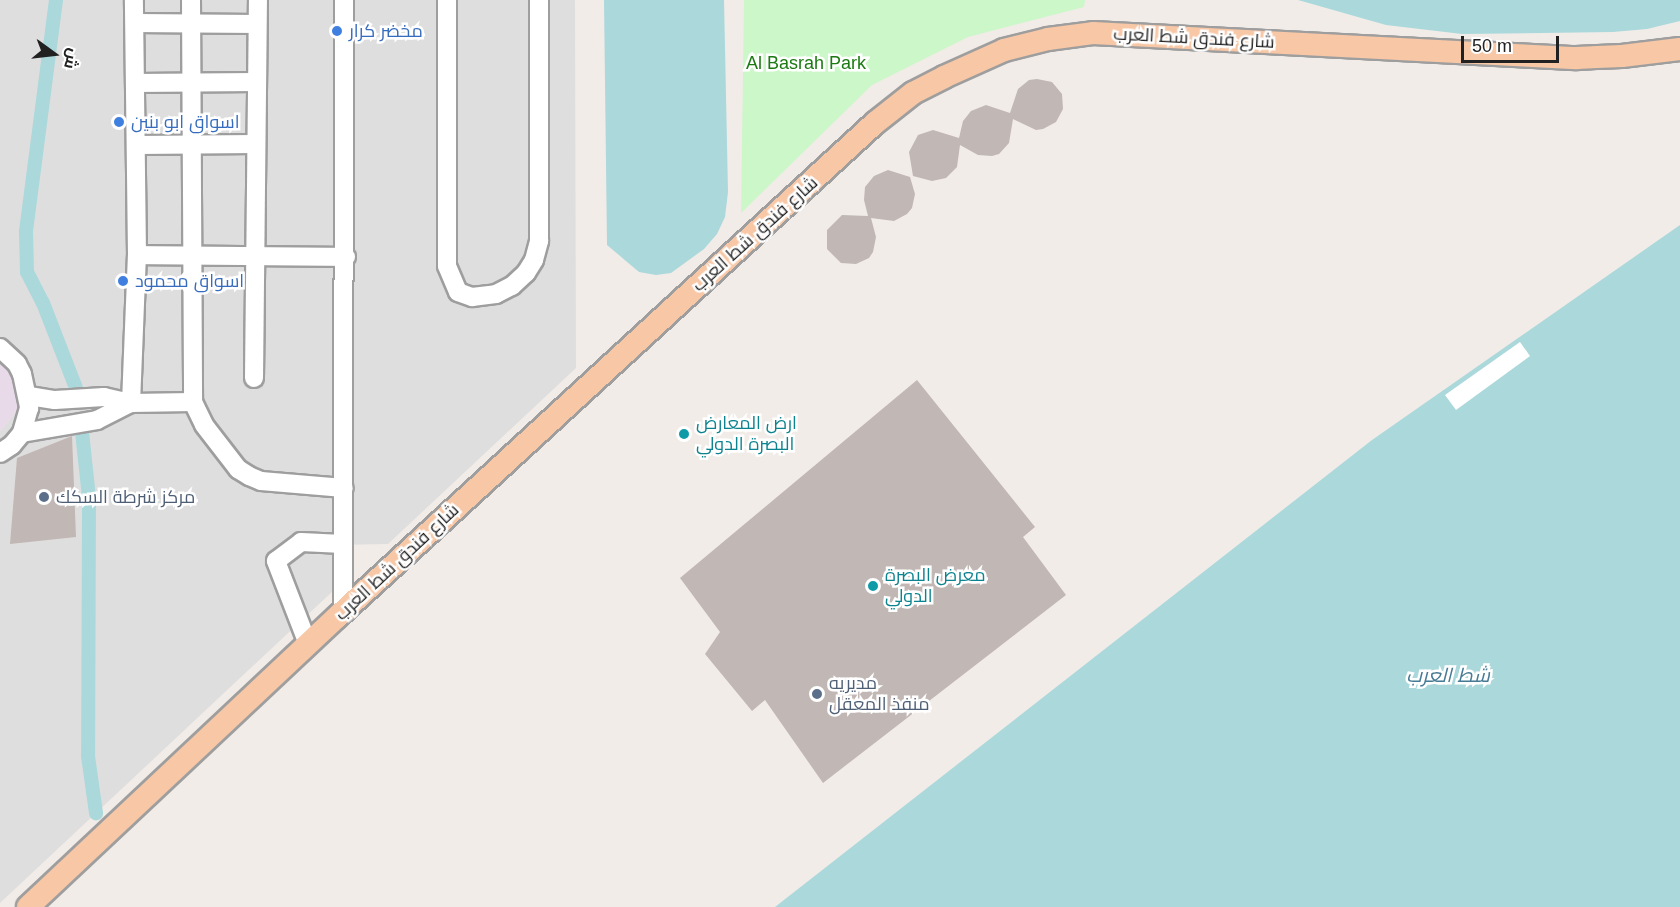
<!DOCTYPE html>
<meta charset="utf-8">
<style>
body{margin:0}
#map{position:relative;width:1680px;height:907px;overflow:hidden;background:#f1ece8;font-family:Arial,Cairo,sans-serif}
div>[style]{position:absolute}
[style*='--x']{left:calc(var(--x)*1px);top:calc(var(--y)*1px);width:calc(var(--w)*1px);rotate:calc(var(--a)*1deg)}
.residential>*{inset:0;background:#dfdede}
.industrial>*{inset:0;background:#e9dae9}
.park>*{inset:0;background:#ccf7c9}
.water>*{inset:0;background:#abd8db}
.pier>*{inset:0;background:#fff}
.canal>*{height:14px;margin:-7px;padding:0 7px;transform-origin:7px;border-radius:7px;background:#abd8db}
.building>*{inset:0;background:#c1b7b4}
.roads{filter:drop-shadow(2px 0 #9e9e9e) drop-shadow(-2px 0 #9e9e9e) drop-shadow(0 2px #9e9e9e) drop-shadow(0 -2px #9e9e9e)}
.minor>*{height:18px;margin:-9px;padding:0 9px;transform-origin:9px;border-radius:9px;background:#fff}
.major>*{height:22px;margin:-11px;padding:0 11px;transform-origin:11px;border-radius:11px;background:#f7c7a6}
.dots>*{width:16px;height:16px;translate:-50% -50%;box-sizing:border-box;border:3px solid #fff;border-radius:50%}
span{translate:-50% -50%;white-space:nowrap;text-align:center;line-height:1.15;-webkit-text-stroke:5px #fff;paint-order:stroke}
.shop-label{font-size:18px;color:#366cbe}
.left{translate:0 -50%;text-align:left}
.street-label{font-size:18px;color:#212121}
.park-label{font-size:18px;color:#1b7b12}
.culture-label{font-size:18px;color:#0d838f}
.service-label{font-size:18px;color:#4e5e75}
.water-label{font-size:20px;color:#477b95;font-style:italic}
.north{position:absolute;left:24px;top:24px;width:60px;height:60px;-webkit-text-stroke:4px #fff;paint-order:stroke;rotate:105deg;font-size:16px;font-weight:700;line-height:24px;text-align:center;color:#212121}
.north::after{content:'';display:block;margin:auto;width:21px;height:27px;background:#212121;clip-path:polygon(50% 0,100% 100%,50% 72%,0 100%)}
.scale{position:absolute;left:1461px;top:36px;width:98px;height:27px;box-sizing:border-box;border:3px solid #212121;border-top:0;padding-left:8px;font-size:18px;line-height:21px;white-space:nowrap;color:#212121;-webkit-text-stroke:4px #fff;paint-order:stroke}
</style>
<div id="map">
<div class="residential">
<i style="clip-path:polygon(0 0,575px 0,576px 368px,388px 544px,335px 545px,334px 590px,0 903px,0 431px,18px 409px,0 355px)"></i>
</div>
<div class="industrial">
<i style="clip-path:polygon(0 355px,14px 366px,20px 386px,18px 409px,0 431px)"></i>
</div>
<div class="park">
<i style="clip-path:polygon(744px 0,1085px 0,1084px 7px,968px 37px,872px 85px,741px 213px)"></i>
</div>
<div class="water">
<i style="clip-path:polygon(604px 0,724px 0,728px 192px,725px 217px,717px 234px,704px 249px,671px 273px,656px 275px,639px 272px,607px 245px)"></i>
<i style="clip-path:polygon(1298px 0,1680px 0,1680px 21px,1647px 29px,1613px 32px,1462px 34px,1386px 25px)"></i>
<i style="clip-path:polygon(1680px 225px,1680px 907px,775px 907px,1372px 440px)"></i>
</div>
<div class="pier">
<i style="clip-path:polygon(1520px 342px,1530px 356px,1456px 410px,1445px 395px)"></i>
</div>
<div class="canal">
<i style="--x:56;--y:0;--w:234;--a:97.4"></i>
<i style="--x:26;--y:232;--w:40;--a:88.6"></i>
<i style="--x:27;--y:272;--w:35;--a:63"></i>
<i style="--x:43;--y:303;--w:91;--a:68.8"></i>
<i style="--x:82;--y:432;--w:66;--a:83.9"></i>
<i style="--x:89;--y:498;--w:258;--a:90.2"></i>
<i style="--x:88;--y:756;--w:58;--a:82"></i>
</div>
<div class="building">
<i style="clip-path:polygon(1037px 79px,1052px 82px,1062px 94px,1063px 109px,1056px 122px,1043px 129px,1036px 130px,1013px 119px,1009px 143px,999px 154px,992px 156px,978px 155px,960px 145px,957px 167px,946px 178px,932px 181px,913px 176px,909px 152px,918px 135px,933px 130px,959px 138px,963px 121px,971px 111px,986px 105px,1010px 113px,1018px 89px,1029px 80px)"></i>
<i style="clip-path:polygon(888px 170px,910px 177px,915px 194px,912px 208px,907px 214px,894px 221px,871px 218px,876px 237px,873px 252px,869px 258px,856px 264px,841px 263px,827px 249px,827px 230px,842px 215px,868px 216px,864px 200px,865px 187px,874px 176px)"></i>
<i style="clip-path:polygon(917px 380px,1035px 527px,1023px 537px,1066px 595px,823px 783px,765px 700px,752px 711px,705px 654px,720px 632px,680px 578px)"></i>
<i style="clip-path:polygon(72px 436px,76px 537px,10px 544px,17px 458px)"></i>
</div>
<div class="roads">
<div class="minor">
<i style="--x:191;--y:0;--w:402;--a:89.7"></i>
<i style="--x:193;--y:402;--w:25;--a:64"></i>
<i style="--x:204;--y:425;--w:56;--a:52.3"></i>
<i style="--x:238;--y:469;--w:13;--a:32"></i>
<i style="--x:249;--y:476;--w:13;--a:23"></i>
<i style="--x:261;--y:481;--w:83;--a:4.8"></i>
<i style="--x:447;--y:0;--w:266;--a:90"></i>
<i style="--x:447;--y:266;--w:28;--a:67"></i>
<i style="--x:458;--y:292;--w:15;--a:20"></i>
<i style="--x:472;--y:297;--w:24;--a:-7"></i>
<i style="--x:496;--y:294;--w:18;--a:-27"></i>
<i style="--x:512;--y:286;--w:19;--a:-43"></i>
<i style="--x:526;--y:273;--w:15;--a:-58"></i>
<i style="--x:534;--y:260;--w:20;--a:-75"></i>
<i style="--x:539;--y:241;--w:241;--a:-90"></i>
<i style="--x:135;--y:23;--w:122;--a:0.5"></i>
<i style="--x:135;--y:83;--w:122;--a:-0.5"></i>
<i style="--x:136;--y:145;--w:120;--a:-0.5"></i>
<i style="--x:137;--y:255;--w:209;--a:0.5"></i>
<i style="--x:0;--y:348;--w:23;--a:43"></i>
<i style="--x:17;--y:364;--w:11;--a:63"></i>
<i style="--x:22;--y:374;--w:35;--a:78"></i>
<i style="--x:29;--y:408;--w:26;--a:106"></i>
<i style="--x:22;--y:433;--w:16;--a:130"></i>
<i style="--x:12;--y:445;--w:14;--a:146"></i>
<i style="--x:254;--y:378;--w:378;--a:-89.4"></i>
<i style="--x:29;--y:396;--w:26;--a:9"></i>
<i style="--x:55;--y:400;--w:49;--a:-3.5"></i>
<i style="--x:104;--y:397;--w:28;--a:13"></i>
<i style="--x:131;--y:403;--w:62;--a:-0.9"></i>
<i style="--x:22;--y:433;--w:76;--a:-9.8"></i>
<i style="--x:97;--y:420;--w:38;--a:-27"></i>
<i style="--x:131;--y:403;--w:148;--a:-87.7"></i>
<i style="--x:137;--y:255;--w:255;--a:-90.7"></i>
<i style="--x:343;--y:611;--w:611;--a:-89.91"></i>
<i style="--x:308;--y:644;--w:89;--a:-111.1"></i>
<i style="--x:276;--y:561;--w:31;--a:-37"></i>
<i style="--x:301;--y:542;--w:42;--a:2.7"></i>
</div>
<div class="major">
<i style="--x:28;--y:907;--w:424;--a:-43.2"></i>
<i style="--x:337;--y:617;--w:730;--a:-42.56"></i>
<i style="--x:875;--y:123;--w:48;--a:-38.3"></i>
<i style="--x:913;--y:93;--w:35;--a:-27"></i>
<i style="--x:944;--y:77;--w:66;--a:-24.2"></i>
<i style="--x:1004;--y:50;--w:45;--a:-14"></i>
<i style="--x:1048;--y:39;--w:45;--a:-7.6"></i>
<i style="--x:1093;--y:33;--w:484;--a:3"></i>
<i style="--x:1576;--y:58;--w:46;--a:-2.5"></i>
<i style="--x:1622;--y:56;--w:58;--a:-6.9"></i>
</div>
</div>
<div class="dots">
<i style="left:337px;top:31px;background:#3f7fe0"></i>
<i style="left:119px;top:122px;background:#3f7fe0"></i>
<i style="left:123px;top:281px;background:#3f7fe0"></i>
<i style="left:684px;top:434px;background:#0f9aa8"></i>
<i style="left:44px;top:497px;background:#5c6f8a"></i>
<i style="left:873px;top:586px;background:#0f9aa8"></i>
<i style="left:817px;top:694px;background:#5c6f8a"></i>
</div>
<div class="shop-label">
<span class="left" style="left:349px;top:31px">مخضر كرار</span>
<span class="left" style="left:131px;top:122px">اسواق ابو بنين</span>
<span class="left" style="left:135px;top:281px">اسواق محمود</span>
</div>
<div class="street-label">
<span style="left:1194px;top:38px;rotate:3deg">شارع فندق شط العرب</span>
<span style="left:755px;top:234px;rotate:-42deg">شارع فندق شط العرب</span>
<span style="left:397px;top:562px;rotate:-43deg">شارع فندق شط العرب</span>
</div>
<div class="park-label">
<span style="left:806px;top:63px">Al Basrah Park</span>
</div>
<div class="culture-label">
<span class="left" style="left:696px;top:434px">ارض المعارض<br>البصرة الدولي</span>
<span class="left" style="left:885px;top:586px">معرض البصرة<br>الدولي</span>
</div>
<div class="service-label">
<span class="left" style="left:56px;top:497px">مركز شرطة السكك</span>
<span class="left" style="left:829px;top:694px">مديريه<br>منفذ المعقل</span>
</div>
<div class="water-label">
<span style="left:1448px;top:675px">شط العرب</span>
</div>
<div class="north">ش</div>
<div class="scale">50 m</div>
</div>
